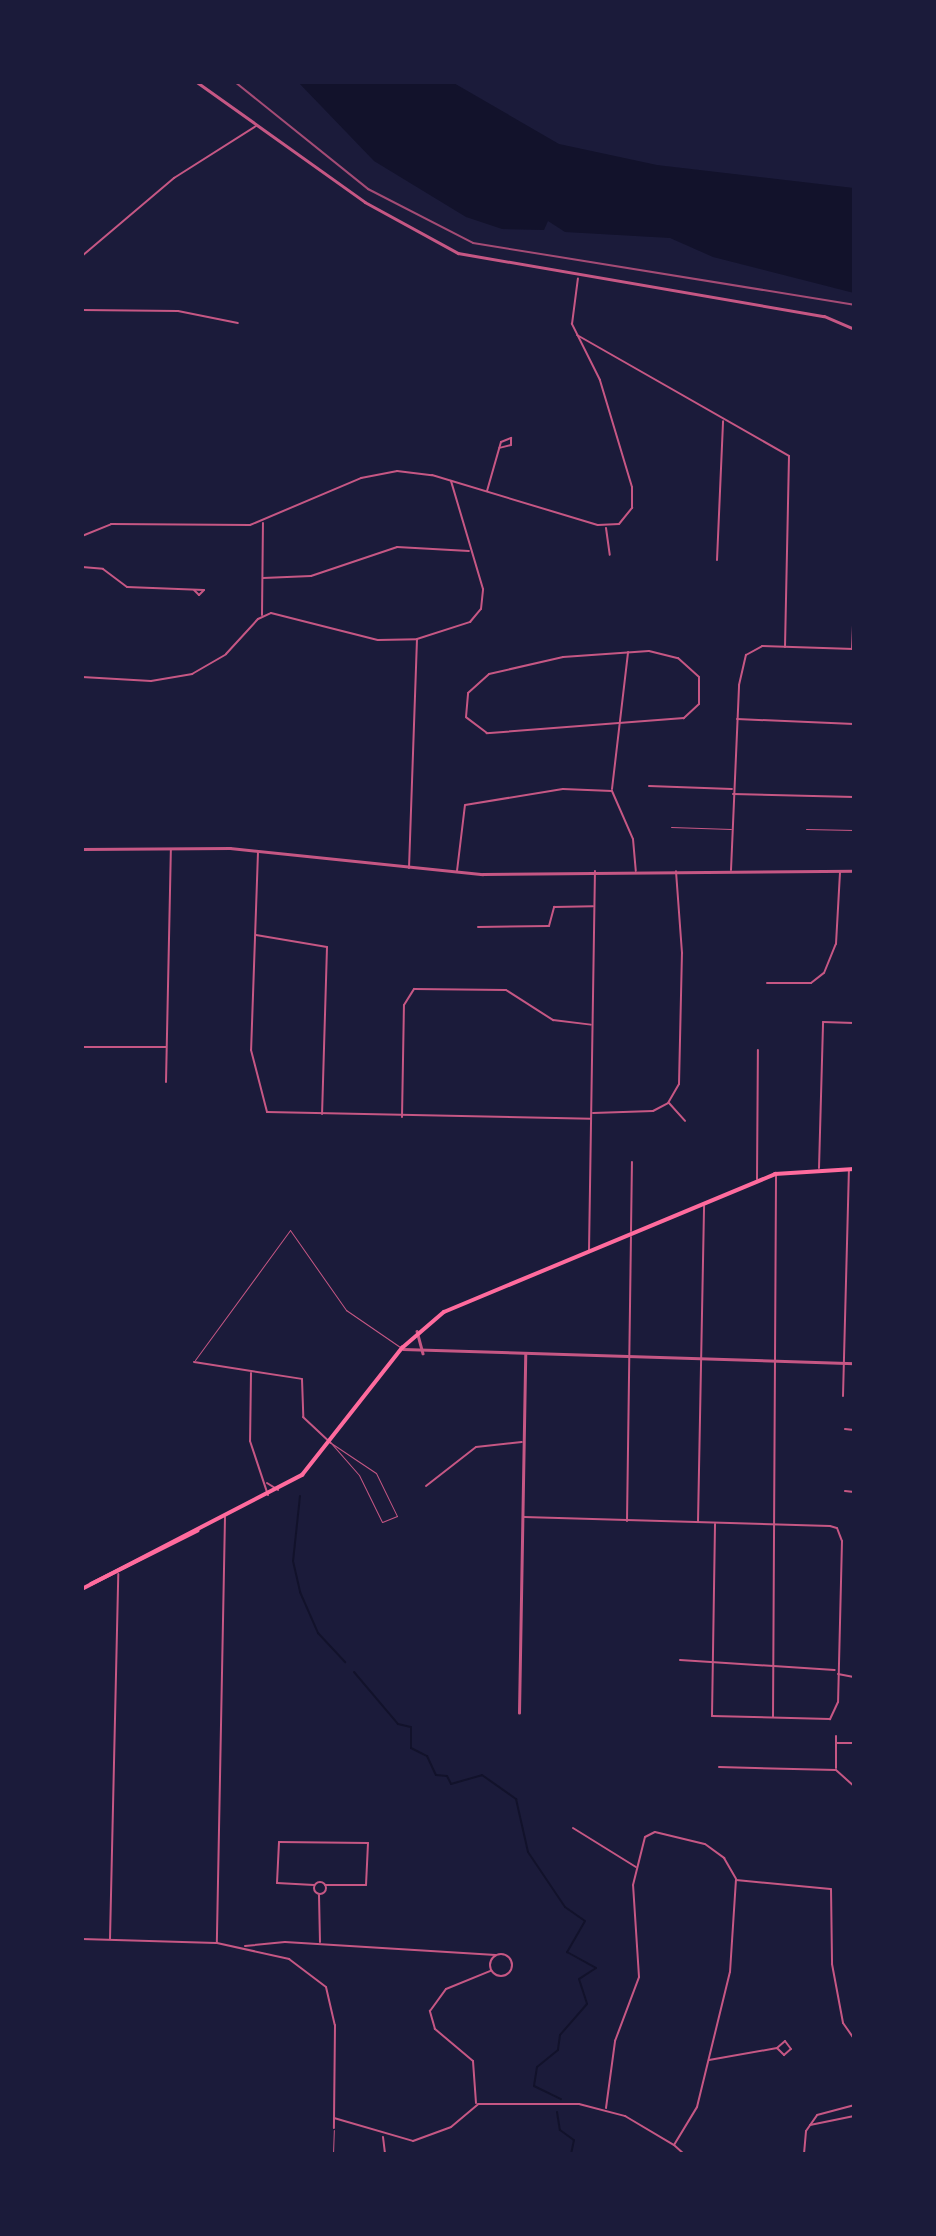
<!DOCTYPE html>
<style>
body{margin:0}
#map{position:relative;width:936px;height:2236px;overflow:hidden;background:#1b1b3a;font-family:"Source Sans 3",sans-serif}
div>[style]{position:absolute}
[style*='--x']{left:calc(var(--x)*1px);top:calc(var(--y)*1px);width:calc(var(--w)*1px);rotate:calc(var(--a)*1deg)}
.water>*{inset:0;background:#12122b}
.stream>*{height:2px;margin:-1px;padding:0 1px;transform-origin:1px;border-radius:1px;background:#12122b}
.service>*{height:1px;margin:-0.5px;padding:0 0.5px;transform-origin:0.5px;border-radius:0.5px;background:#c65784}
.minor>*{height:2px;margin:-1px;padding:0 1px;transform-origin:1px;border-radius:1px;background:#c65784}
.minor>.ring{margin:-1px;padding:0;box-sizing:content-box;background:none;border:2px solid #c65784;border-radius:50%}
.tertiary>*{height:2.5px;margin:-1.25px;padding:0 1.25px;transform-origin:1.25px;border-radius:1.25px;background:#c65784}
.primary>*{height:3.5px;margin:-1.75px;padding:0 1.75px;transform-origin:1.75px;border-radius:1.75px;background:#ff6b9d}
.rail>*{height:2px;margin:-1px;padding:0 1px;transform-origin:1px;border-radius:1px;background:#a44b75}
span{translate:-50% -50%;white-space:nowrap;text-align:center;line-height:1.15;-webkit-text-stroke:6px #1b1b3a;paint-order:stroke}
.frame{position:absolute;inset:0;border:84px solid #1b1b3a;pointer-events:none}
</style>
<div id="map">
<div class="water">
<i style="clip-path:polygon(298px 82px,452px 82px,559px 144px,657px 165px,854px 188px,854px 293px,713px 257px,670px 238px,565px 232px,548px 221px,544px 230px,502px 229px,466px 217px,374px 161px)"></i>
</div>
<div class="stream">
<i style="--x:300;--y:1496;--w:65;--a:96.1"></i>
<i style="--x:293;--y:1561;--w:32;--a:77"></i>
<i style="--x:300;--y:1592;--w:45;--a:66.3"></i>
<i style="--x:318;--y:1633;--w:40;--a:47"></i>
<i style="--x:354;--y:1672;--w:68;--a:49.8"></i>
<i style="--x:398;--y:1724;--w:13;--a:13"></i>
<i style="--x:411;--y:1727;--w:21;--a:90"></i>
<i style="--x:411;--y:1748;--w:18;--a:27"></i>
<i style="--x:427;--y:1756;--w:21;--a:65"></i>
<i style="--x:436;--y:1775;--w:11;--a:5"></i>
<i style="--x:447;--y:1776;--w:9;--a:63"></i>
<i style="--x:451;--y:1784;--w:32;--a:-16"></i>
<i style="--x:482;--y:1775;--w:42;--a:35.2"></i>
<i style="--x:516;--y:1799;--w:54;--a:77.2"></i>
<i style="--x:528;--y:1852;--w:66;--a:56.1"></i>
<i style="--x:565;--y:1907;--w:24;--a:35"></i>
<i style="--x:585;--y:1921;--w:36;--a:120"></i>
<i style="--x:567;--y:1952;--w:33;--a:29"></i>
<i style="--x:596;--y:1968;--w:20;--a:147"></i>
<i style="--x:579;--y:1979;--w:26;--a:72"></i>
<i style="--x:587;--y:2004;--w:41;--a:131.1"></i>
<i style="--x:560;--y:2035;--w:15;--a:98"></i>
<i style="--x:558;--y:2050;--w:27;--a:141"></i>
<i style="--x:537;--y:2067;--w:19;--a:99"></i>
<i style="--x:534;--y:2086;--w:30;--a:26"></i>
<i style="--x:557;--y:2112;--w:18;--a:81"></i>
<i style="--x:560;--y:2130;--w:17;--a:36"></i>
<i style="--x:574;--y:2140;--w:14;--a:102"></i>
</div>
<div class="service">
<i style="--x:671;--y:827;--w:60;--a:1.9"></i>
<i style="--x:806;--y:829;--w:48;--a:1.2"></i>
<i style="--x:195;--y:1360;--w:161;--a:-53.8"></i>
<i style="--x:290;--y:1230;--w:98;--a:55"></i>
<i style="--x:346;--y:1310;--w:65;--a:34.4"></i>
<i style="--x:331;--y:1443;--w:54;--a:33.7"></i>
<i style="--x:376;--y:1473;--w:48;--a:64"></i>
<i style="--x:397;--y:1516;--w:16;--a:158"></i>
<i style="--x:382;--y:1522;--w:52;--a:-116.1"></i>
<i style="--x:359;--y:1475;--w:43;--a:-131.2"></i>
<i style="--x:333;--y:2154;--w:24;--a:-88"></i>
</div>
<div class="minor">
<i style="--x:82;--y:256;--w:121;--a:-40.3"></i>
<i style="--x:174;--y:178;--w:97;--a:-32.4"></i>
<i style="--x:82;--y:310;--w:96;--a:0.6"></i>
<i style="--x:178;--y:311;--w:61;--a:11.3"></i>
<i style="--x:577;--y:335;--w:244;--a:29.7"></i>
<i style="--x:789;--y:456;--w:191;--a:91.2"></i>
<i style="--x:487;--y:491;--w:51;--a:-74.1"></i>
<i style="--x:501;--y:442;--w:11;--a:-22"></i>
<i style="--x:511;--y:438;--w:7;--a:90"></i>
<i style="--x:511;--y:445;--w:12;--a:166"></i>
<i style="--x:606;--y:528;--w:27;--a:82"></i>
<i style="--x:82;--y:536;--w:31;--a:-22"></i>
<i style="--x:111;--y:524;--w:139;--a:0.4"></i>
<i style="--x:250;--y:525;--w:121;--a:-22.9"></i>
<i style="--x:361;--y:478;--w:37;--a:-11"></i>
<i style="--x:397;--y:471;--w:35;--a:7"></i>
<i style="--x:432;--y:475;--w:173;--a:16.8"></i>
<i style="--x:598;--y:525;--w:21;--a:-3"></i>
<i style="--x:619;--y:524;--w:21;--a:-51"></i>
<i style="--x:632;--y:508;--w:21;--a:-90"></i>
<i style="--x:632;--y:487;--w:112;--a:-106.7"></i>
<i style="--x:600;--y:380;--w:63;--a:-116.6"></i>
<i style="--x:572;--y:324;--w:46;--a:-82.6"></i>
<i style="--x:717;--y:560;--w:139;--a:-87.5"></i>
<i style="--x:82;--y:567;--w:21;--a:5"></i>
<i style="--x:103;--y:569;--w:30;--a:37"></i>
<i style="--x:127;--y:587;--w:77;--a:2.2"></i>
<i style="--x:204;--y:590;--w:7;--a:135"></i>
<i style="--x:199;--y:595;--w:7;--a:-135"></i>
<i style="--x:263;--y:578;--w:48;--a:-2.4"></i>
<i style="--x:311;--y:576;--w:91;--a:-18.6"></i>
<i style="--x:397;--y:547;--w:72;--a:3.2"></i>
<i style="--x:262;--y:615;--w:92;--a:-89.4"></i>
<i style="--x:852;--y:649;--w:47;--a:-87.6"></i>
<i style="--x:649;--y:651;--w:30;--a:14"></i>
<i style="--x:678;--y:658;--w:28;--a:42"></i>
<i style="--x:699;--y:677;--w:27;--a:90"></i>
<i style="--x:699;--y:704;--w:21;--a:137"></i>
<i style="--x:684;--y:718;--w:198;--a:175.6"></i>
<i style="--x:487;--y:733;--w:26;--a:-143"></i>
<i style="--x:466;--y:717;--w:24;--a:-85"></i>
<i style="--x:468;--y:693;--w:28;--a:-42"></i>
<i style="--x:489;--y:674;--w:76;--a:-12.9"></i>
<i style="--x:563;--y:657;--w:86;--a:-4"></i>
<i style="--x:82;--y:677;--w:69;--a:3.3"></i>
<i style="--x:151;--y:681;--w:42;--a:-9.7"></i>
<i style="--x:192;--y:674;--w:39;--a:-30"></i>
<i style="--x:226;--y:654;--w:47;--a:-47.6"></i>
<i style="--x:258;--y:619;--w:14;--a:-25"></i>
<i style="--x:271;--y:613;--w:110;--a:14.2"></i>
<i style="--x:378;--y:640;--w:39;--a:-1"></i>
<i style="--x:417;--y:639;--w:56;--a:-17.8"></i>
<i style="--x:470;--y:622;--w:17;--a:-50"></i>
<i style="--x:481;--y:609;--w:20;--a:-84"></i>
<i style="--x:483;--y:589;--w:113;--a:-106.5"></i>
<i style="--x:737;--y:719;--w:117;--a:2.4"></i>
<i style="--x:649;--y:786;--w:83;--a:2.1"></i>
<i style="--x:612;--y:789;--w:138;--a:-83.3"></i>
<i style="--x:733;--y:794;--w:121;--a:1.4"></i>
<i style="--x:258;--y:852;--w:198;--a:92"></i>
<i style="--x:251;--y:1050;--w:64;--a:75.5"></i>
<i style="--x:267;--y:1112;--w:324;--a:1.2"></i>
<i style="--x:409;--y:868;--w:229;--a:-88"></i>
<i style="--x:731;--y:870;--w:185;--a:-87.5"></i>
<i style="--x:739;--y:685;--w:31;--a:-77"></i>
<i style="--x:746;--y:655;--w:18;--a:-29"></i>
<i style="--x:762;--y:646;--w:92;--a:1.9"></i>
<i style="--x:457;--y:871;--w:66;--a:-83.1"></i>
<i style="--x:465;--y:805;--w:99;--a:-9.3"></i>
<i style="--x:563;--y:789;--w:49;--a:2.3"></i>
<i style="--x:612;--y:791;--w:52;--a:66.4"></i>
<i style="--x:633;--y:839;--w:32;--a:85"></i>
<i style="--x:478;--y:927;--w:71;--a:-0.8"></i>
<i style="--x:549;--y:926;--w:20;--a:-75"></i>
<i style="--x:554;--y:907;--w:39;--a:-1"></i>
<i style="--x:256;--y:935;--w:72;--a:9.6"></i>
<i style="--x:327;--y:947;--w:167;--a:91.7"></i>
<i style="--x:767;--y:983;--w:44;--a:0"></i>
<i style="--x:811;--y:983;--w:16;--a:-38"></i>
<i style="--x:824;--y:973;--w:31;--a:-68"></i>
<i style="--x:836;--y:944;--w:72;--a:-86.8"></i>
<i style="--x:82;--y:1047;--w:84;--a:0"></i>
<i style="--x:166;--y:1082;--w:233;--a:-88.8"></i>
<i style="--x:669;--y:1103;--w:24;--a:48"></i>
<i style="--x:593;--y:1113;--w:60;--a:-1.9"></i>
<i style="--x:653;--y:1111;--w:17;--a:-28"></i>
<i style="--x:668;--y:1103;--w:22;--a:-60"></i>
<i style="--x:679;--y:1084;--w:131;--a:-88.7"></i>
<i style="--x:682;--y:953;--w:82;--a:-94.2"></i>
<i style="--x:402;--y:1117;--w:112;--a:-89"></i>
<i style="--x:404;--y:1005;--w:19;--a:-58"></i>
<i style="--x:414;--y:989;--w:92;--a:0.6"></i>
<i style="--x:506;--y:990;--w:56;--a:32.6"></i>
<i style="--x:553;--y:1020;--w:38;--a:7"></i>
<i style="--x:819;--y:1168;--w:146;--a:-88.4"></i>
<i style="--x:823;--y:1022;--w:31;--a:2"></i>
<i style="--x:757;--y:1179;--w:129;--a:-89.6"></i>
<i style="--x:631;--y:1231;--w:69;--a:-89.2"></i>
<i style="--x:589;--y:1251;--w:380;--a:-89.1"></i>
<i style="--x:194;--y:1362;--w:109;--a:8.9"></i>
<i style="--x:302;--y:1379;--w:38;--a:88"></i>
<i style="--x:303;--y:1417;--w:38;--a:43"></i>
<i style="--x:251;--y:1373;--w:68;--a:90.8"></i>
<i style="--x:250;--y:1441;--w:57;--a:71.6"></i>
<i style="--x:843;--y:1396;--w:226;--a:-88.5"></i>
<i style="--x:845;--y:1429;--w:9;--a:6"></i>
<i style="--x:267;--y:1483;--w:13;--a:32"></i>
<i style="--x:426;--y:1486;--w:63;--a:-38"></i>
<i style="--x:476;--y:1447;--w:46;--a:-6.2"></i>
<i style="--x:845;--y:1491;--w:9;--a:6"></i>
<i style="--x:225;--y:1517;--w:426;--a:91.1"></i>
<i style="--x:217;--y:1943;--w:74;--a:12.5"></i>
<i style="--x:289;--y:1959;--w:46;--a:37.1"></i>
<i style="--x:326;--y:1987;--w:39;--a:77"></i>
<i style="--x:335;--y:2025;--w:103;--a:90.6"></i>
<i style="--x:524;--y:1517;--w:306;--a:1.7"></i>
<i style="--x:830;--y:1526;--w:7;--a:16"></i>
<i style="--x:837;--y:1528;--w:14;--a:69"></i>
<i style="--x:842;--y:1541;--w:161;--a:91.4"></i>
<i style="--x:838;--y:1702;--w:19;--a:115"></i>
<i style="--x:830;--y:1719;--w:118;--a:-178.5"></i>
<i style="--x:712;--y:1716;--w:192;--a:-89.1"></i>
<i style="--x:627;--y:1521;--w:284;--a:-89.2"></i>
<i style="--x:698;--y:1522;--w:316;--a:-88.9"></i>
<i style="--x:680;--y:1660;--w:155;--a:3.7"></i>
<i style="--x:838;--y:1674;--w:16;--a:11"></i>
<i style="--x:773;--y:1717;--w:542;--a:-89.68"></i>
<i style="--x:837;--y:1743;--w:17;--a:0"></i>
<i style="--x:719;--y:1767;--w:117;--a:1.5"></i>
<i style="--x:836;--y:1770;--w:24;--a:42"></i>
<i style="--x:836;--y:1768;--w:32;--a:-90"></i>
<i style="--x:573;--y:1828;--w:74;--a:31.8"></i>
<i class="ring" style="left:314px;top:1882px;width:10px;height:10px"></i>
<i style="--x:314;--y:1885;--w:37;--a:-177"></i>
<i style="--x:277;--y:1883;--w:41;--a:-87.2"></i>
<i style="--x:279;--y:1842;--w:89;--a:0.6"></i>
<i style="--x:368;--y:1843;--w:42;--a:92.7"></i>
<i style="--x:366;--y:1885;--w:41;--a:180"></i>
<i style="--x:319;--y:1895;--w:47;--a:88.8"></i>
<i style="--x:82;--y:1939;--w:134;--a:1.7"></i>
<i style="--x:110;--y:1939;--w:365;--a:-88.7"></i>
<i style="--x:245;--y:1946;--w:40;--a:-5.7"></i>
<i style="--x:285;--y:1942;--w:211;--a:3.5"></i>
<i class="ring" style="left:490px;top:1954px;width:20px;height:20px"></i>
<i style="--x:709;--y:2060;--w:69;--a:-10"></i>
<i style="--x:777;--y:2048;--w:10;--a:45"></i>
<i style="--x:784;--y:2055;--w:9;--a:-41"></i>
<i style="--x:791;--y:2049;--w:10;--a:-127"></i>
<i style="--x:785;--y:2041;--w:11;--a:139"></i>
<i style="--x:476;--y:2103;--w:42;--a:-94.1"></i>
<i style="--x:473;--y:2061;--w:50;--a:-139.9"></i>
<i style="--x:435;--y:2029;--w:19;--a:-106"></i>
<i style="--x:430;--y:2011;--w:27;--a:-54"></i>
<i style="--x:446;--y:1989;--w:48;--a:-22.2"></i>
<i style="--x:606;--y:2108;--w:68;--a:-82.3"></i>
<i style="--x:615;--y:2041;--w:68;--a:-69.4"></i>
<i style="--x:639;--y:1977;--w:92;--a:-93.7"></i>
<i style="--x:633;--y:1885;--w:49;--a:-76"></i>
<i style="--x:645;--y:1837;--w:11;--a:-27"></i>
<i style="--x:655;--y:1832;--w:51;--a:13.5"></i>
<i style="--x:705;--y:1844;--w:24;--a:36"></i>
<i style="--x:724;--y:1858;--w:24;--a:60"></i>
<i style="--x:334;--y:2118;--w:82;--a:16.2"></i>
<i style="--x:413;--y:2141;--w:40;--a:-20.2"></i>
<i style="--x:451;--y:2127;--w:35;--a:-40"></i>
<i style="--x:478;--y:2104;--w:101;--a:0"></i>
<i style="--x:579;--y:2104;--w:48;--a:14.6"></i>
<i style="--x:625;--y:2116;--w:57;--a:30.6"></i>
<i style="--x:674;--y:2145;--w:44;--a:-58.8"></i>
<i style="--x:697;--y:2107;--w:139;--a:-76.3"></i>
<i style="--x:730;--y:1972;--w:92;--a:-86.3"></i>
<i style="--x:736;--y:1880;--w:95;--a:5.4"></i>
<i style="--x:831;--y:1889;--w:75;--a:89.2"></i>
<i style="--x:832;--y:1964;--w:60;--a:79.4"></i>
<i style="--x:843;--y:2023;--w:19;--a:55"></i>
<i style="--x:810;--y:2125;--w:45;--a:-11.6"></i>
<i style="--x:383;--y:2137;--w:17;--a:83"></i>
<i style="--x:674;--y:2145;--w:13;--a:42"></i>
<i style="--x:804;--y:2154;--w:23;--a:-85"></i>
<i style="--x:806;--y:2131;--w:19;--a:-55"></i>
<i style="--x:817;--y:2115;--w:38;--a:-15"></i>
</div>
<div class="tertiary">
<i style="--x:197;--y:82;--w:206;--a:35.5"></i>
<i style="--x:365;--y:202;--w:106;--a:28.7"></i>
<i style="--x:458;--y:253;--w:371;--a:9.8"></i>
<i style="--x:824;--y:316;--w:33;--a:23"></i>
<i style="--x:82;--y:849;--w:148;--a:-0.4"></i>
<i style="--x:230;--y:848;--w:254;--a:5.9"></i>
<i style="--x:483;--y:874;--w:371;--a:-0.5"></i>
<i style="--x:417;--y:1331;--w:23;--a:75"></i>
<i style="--x:403;--y:1349;--w:451;--a:1.8"></i>
<i style="--x:519;--y:1713;--w:358;--a:-89"></i>
</div>
<div class="primary">
<i style="--x:91;--y:1584;--w:119;--a:-26.6"></i>
<i style="--x:82;--y:1589;--w:248;--a:-27.4"></i>
<i style="--x:302;--y:1475;--w:162;--a:-51.8"></i>
<i style="--x:402;--y:1348;--w:55;--a:-40.6"></i>
<i style="--x:444;--y:1312;--w:359;--a:-22.6"></i>
<i style="--x:775;--y:1174;--w:79;--a:-3.6"></i>
</div>
<div class="rail">
<i style="--x:235;--y:82;--w:171;--a:38.8"></i>
<i style="--x:368;--y:189;--w:118;--a:27.2"></i>
<i style="--x:473;--y:243;--w:386;--a:9.2"></i>
</div>
<div class="frame"></div>
</div>
